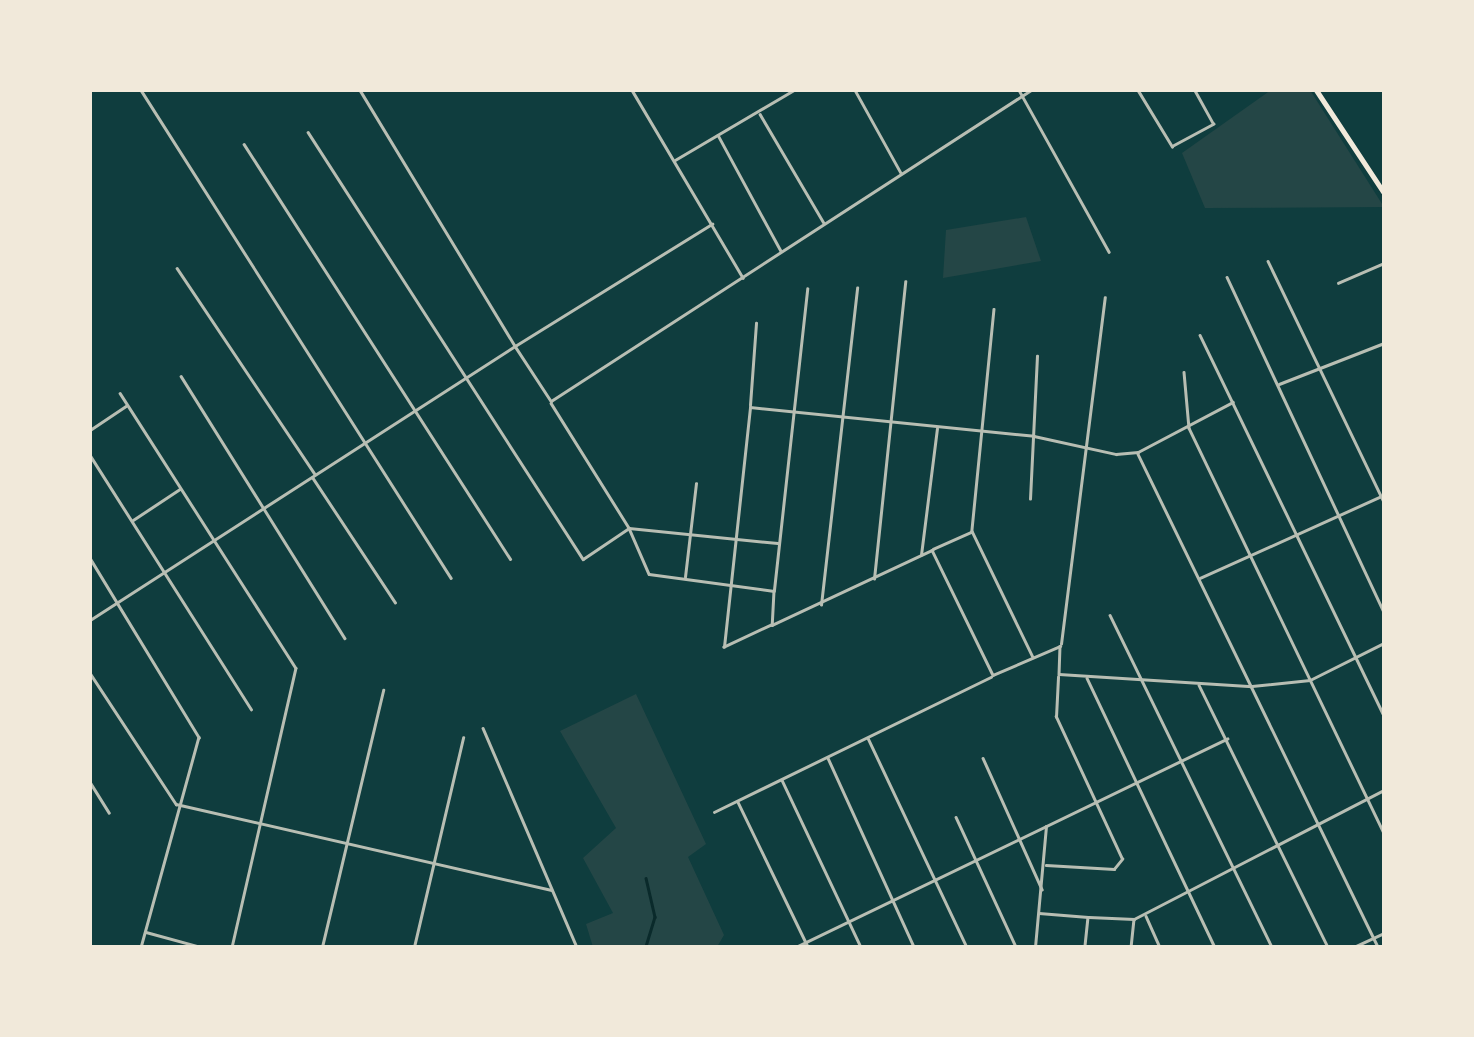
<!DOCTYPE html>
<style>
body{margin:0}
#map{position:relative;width:1474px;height:1037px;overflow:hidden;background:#0f3d3e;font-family:"PT Serif",serif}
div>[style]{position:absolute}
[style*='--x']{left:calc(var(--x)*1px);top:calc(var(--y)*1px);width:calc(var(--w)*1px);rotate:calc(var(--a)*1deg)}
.green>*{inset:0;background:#244646}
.stream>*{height:2.5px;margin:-1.25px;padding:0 1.25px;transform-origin:1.25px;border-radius:1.25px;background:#0a2a2b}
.minor>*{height:2.5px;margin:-1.25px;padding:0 1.25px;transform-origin:1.25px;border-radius:1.25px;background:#b8beb3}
.trunk>*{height:5px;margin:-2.5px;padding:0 2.5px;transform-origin:2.5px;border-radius:2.5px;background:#f1e9da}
span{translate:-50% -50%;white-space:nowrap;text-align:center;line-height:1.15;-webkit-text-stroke:10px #f1e9da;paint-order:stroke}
.frame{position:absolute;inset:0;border:92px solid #f1e9da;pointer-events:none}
</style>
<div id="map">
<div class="green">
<i style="clip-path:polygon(1271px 90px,1310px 90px,1384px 207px,1205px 208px,1182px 153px)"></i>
<i style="clip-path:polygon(1026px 217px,1041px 261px,943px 278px,946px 230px)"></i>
<i style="clip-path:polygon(636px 694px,706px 844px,688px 857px,724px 935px,717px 947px,593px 947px,586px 924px,613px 913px,583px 858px,616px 828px,560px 731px)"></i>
</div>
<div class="stream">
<i style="--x:646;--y:878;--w:40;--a:77"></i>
<i style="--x:655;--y:917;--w:31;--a:107"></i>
</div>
<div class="minor">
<i style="--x:141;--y:90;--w:578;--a:57.57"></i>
<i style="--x:360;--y:90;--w:299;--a:58.8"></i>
<i style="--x:515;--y:346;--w:232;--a:-31.8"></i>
<i style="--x:632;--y:90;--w:218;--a:59.4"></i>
<i style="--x:855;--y:90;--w:95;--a:61"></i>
<i style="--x:1019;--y:90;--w:185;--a:60.9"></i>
<i style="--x:1138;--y:90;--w:66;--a:58.7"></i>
<i style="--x:1172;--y:146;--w:47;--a:-28.2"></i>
<i style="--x:1213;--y:124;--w:39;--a:-119"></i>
<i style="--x:760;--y:114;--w:126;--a:59.6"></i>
<i style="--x:308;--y:132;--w:508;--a:57.22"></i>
<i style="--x:583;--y:559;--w:55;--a:-34"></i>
<i style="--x:629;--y:528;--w:50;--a:66.5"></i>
<i style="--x:649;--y:574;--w:126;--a:7.7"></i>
<i style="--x:774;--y:591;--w:34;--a:93"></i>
<i style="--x:772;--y:625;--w:177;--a:-25.1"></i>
<i style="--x:932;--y:550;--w:139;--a:64"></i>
<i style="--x:993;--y:675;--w:73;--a:-23.4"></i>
<i style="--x:1060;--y:646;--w:28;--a:92"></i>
<i style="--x:1059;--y:674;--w:193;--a:3.6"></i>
<i style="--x:1252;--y:686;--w:58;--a:-5.9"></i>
<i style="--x:1310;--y:680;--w:83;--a:-26.6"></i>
<i style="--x:718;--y:135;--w:132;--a:61.5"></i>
<i style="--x:244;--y:144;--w:493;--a:57.3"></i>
<i style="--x:675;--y:160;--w:138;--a:-30.5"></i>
<i style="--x:1268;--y:261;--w:267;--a:64.3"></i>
<i style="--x:177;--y:268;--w:248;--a:56.2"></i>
<i style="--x:1227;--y:277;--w:370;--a:64.9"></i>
<i style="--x:1338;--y:283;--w:50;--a:-23.5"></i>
<i style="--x:994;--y:309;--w:223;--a:95.7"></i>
<i style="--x:972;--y:531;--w:140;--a:64.2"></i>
<i style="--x:1200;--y:335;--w:422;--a:64.2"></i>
<i style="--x:1184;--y:372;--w:56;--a:84.9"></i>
<i style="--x:1189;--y:428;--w:449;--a:64.3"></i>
<i style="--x:181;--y:376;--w:309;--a:58"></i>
<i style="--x:1279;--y:384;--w:113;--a:-21.3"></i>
<i style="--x:120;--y:393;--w:326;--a:57.4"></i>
<i style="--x:296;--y:668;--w:286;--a:102.9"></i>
<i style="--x:551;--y:403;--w:147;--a:58"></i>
<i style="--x:629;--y:528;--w:149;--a:5.8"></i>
<i style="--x:750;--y:405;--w:82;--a:-85.8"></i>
<i style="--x:90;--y:430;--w:43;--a:-33.7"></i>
<i style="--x:1138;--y:454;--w:548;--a:64.04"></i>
<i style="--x:90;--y:455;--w:301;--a:57.6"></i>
<i style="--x:313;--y:478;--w:149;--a:56.5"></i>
<i style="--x:1030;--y:499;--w:143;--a:-87.2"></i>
<i style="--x:133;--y:520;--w:56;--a:-33.4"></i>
<i style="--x:933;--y:549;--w:42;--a:-24.1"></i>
<i style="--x:921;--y:555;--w:127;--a:-82.8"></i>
<i style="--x:90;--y:558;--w:210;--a:58.7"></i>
<i style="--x:199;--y:737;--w:218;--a:105.4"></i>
<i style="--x:685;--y:577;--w:94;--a:-83.3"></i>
<i style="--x:1200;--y:578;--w:202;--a:-24.3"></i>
<i style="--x:874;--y:579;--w:299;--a:-84"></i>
<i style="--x:774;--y:590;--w:303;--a:-83.7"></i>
<i style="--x:821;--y:605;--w:319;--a:-83.5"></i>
<i style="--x:1110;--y:615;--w:369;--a:64"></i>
<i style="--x:90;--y:620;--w:506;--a:-32.81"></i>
<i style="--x:515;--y:346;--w:66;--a:56.8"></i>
<i style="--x:551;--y:401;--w:572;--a:-32.94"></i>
<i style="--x:771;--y:625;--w:52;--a:154.9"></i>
<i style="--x:724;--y:647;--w:241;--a:-83.8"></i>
<i style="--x:750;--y:407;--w:285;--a:5.8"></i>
<i style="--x:1034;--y:436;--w:84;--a:12.4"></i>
<i style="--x:1116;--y:454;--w:22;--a:-5"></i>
<i style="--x:1138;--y:452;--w:107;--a:-27.8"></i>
<i style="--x:1061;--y:644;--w:349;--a:-82.8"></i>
<i style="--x:90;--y:673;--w:157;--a:56.7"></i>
<i style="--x:176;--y:804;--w:385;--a:12.9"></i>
<i style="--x:1087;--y:678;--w:298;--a:64.6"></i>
<i style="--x:1199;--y:685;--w:292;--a:63.8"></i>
<i style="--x:483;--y:728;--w:238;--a:66.8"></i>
<i style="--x:868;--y:738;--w:231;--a:64.7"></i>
<i style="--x:828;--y:758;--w:208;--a:65.5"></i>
<i style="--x:983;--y:758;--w:144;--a:65.8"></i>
<i style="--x:782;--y:780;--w:185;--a:64.7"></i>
<i style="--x:90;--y:782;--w:36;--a:58"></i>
<i style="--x:738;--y:802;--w:161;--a:64.2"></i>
<i style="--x:714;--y:812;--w:308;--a:-26"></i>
<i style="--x:956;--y:817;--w:143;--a:65.2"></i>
<i style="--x:1046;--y:865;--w:68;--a:3.4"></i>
<i style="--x:1114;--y:869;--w:13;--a:-51"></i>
<i style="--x:1122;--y:859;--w:157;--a:-114.9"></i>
<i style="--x:1056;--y:717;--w:40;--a:-87.1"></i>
<i style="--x:1039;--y:913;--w:49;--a:4.7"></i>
<i style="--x:1088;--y:917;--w:30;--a:96"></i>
<i style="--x:1146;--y:916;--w:34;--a:66"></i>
<i style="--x:1089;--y:917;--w:45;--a:2.5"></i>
<i style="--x:1134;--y:919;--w:28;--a:96"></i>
<i style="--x:1134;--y:919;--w:281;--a:-27.3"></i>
<i style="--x:146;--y:932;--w:57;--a:15.3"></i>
<i style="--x:322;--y:947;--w:264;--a:-76.6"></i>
<i style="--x:414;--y:947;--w:215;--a:-76.8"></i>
<i style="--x:796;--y:947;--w:479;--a:-25.8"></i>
<i style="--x:1035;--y:947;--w:121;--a:-84.8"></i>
<i style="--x:1354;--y:947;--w:33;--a:-25"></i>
</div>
<div class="trunk">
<i style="--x:1316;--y:90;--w:123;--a:56.6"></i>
</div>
<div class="frame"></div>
</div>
